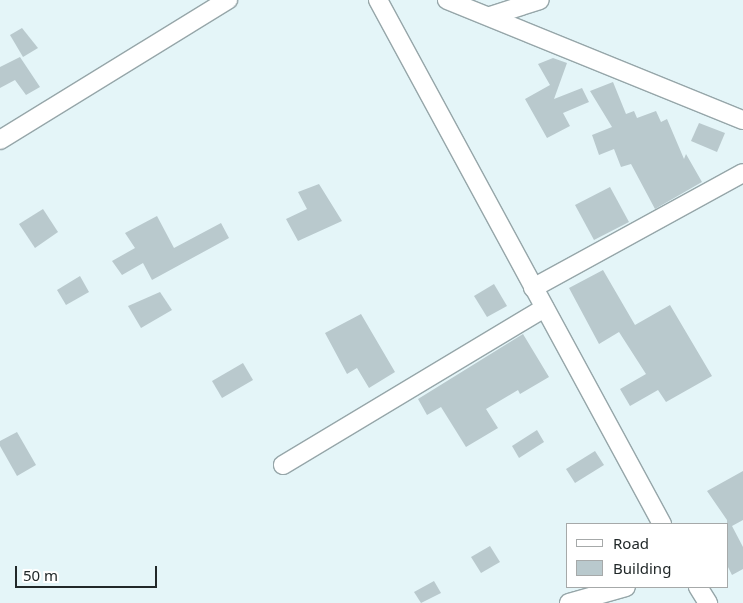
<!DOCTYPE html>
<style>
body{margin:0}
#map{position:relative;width:743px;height:603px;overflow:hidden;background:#e4f5f8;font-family:"Noto Sans",sans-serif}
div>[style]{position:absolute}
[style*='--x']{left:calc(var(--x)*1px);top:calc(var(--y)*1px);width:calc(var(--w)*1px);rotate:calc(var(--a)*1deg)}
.building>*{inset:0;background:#b9c9cd}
.roads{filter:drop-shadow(1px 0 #96a6a9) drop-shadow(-1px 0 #96a6a9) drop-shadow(0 1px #96a6a9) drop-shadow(0 -1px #96a6a9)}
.street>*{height:18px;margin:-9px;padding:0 9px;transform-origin:9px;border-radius:9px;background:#fff}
span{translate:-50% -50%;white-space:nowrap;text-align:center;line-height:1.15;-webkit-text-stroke:4px #fff;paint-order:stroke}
.legend{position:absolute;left:566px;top:523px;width:162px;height:65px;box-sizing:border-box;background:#fff;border:1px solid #a6a9a9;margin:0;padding:6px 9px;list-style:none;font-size:15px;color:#212829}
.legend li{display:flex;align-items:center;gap:10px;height:25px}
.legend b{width:25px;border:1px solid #a6a9a9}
.scale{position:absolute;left:15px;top:566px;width:142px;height:22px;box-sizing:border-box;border:2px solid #212829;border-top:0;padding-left:6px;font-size:15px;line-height:18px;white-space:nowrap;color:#212829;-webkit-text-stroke:4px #fff;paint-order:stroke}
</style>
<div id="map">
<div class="building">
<i style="clip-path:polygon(22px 28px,38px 48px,23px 57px,10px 35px)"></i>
<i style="clip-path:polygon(20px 57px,40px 87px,26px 95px,15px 80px,0 88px,0 67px)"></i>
<i style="clip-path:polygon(553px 58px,567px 63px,554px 99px,582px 88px,589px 102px,563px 113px,570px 126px,547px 138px,525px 99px,550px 85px,538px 64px)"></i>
<i style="clip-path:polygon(613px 82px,626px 114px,634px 111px,637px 118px,656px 111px,661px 122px,667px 119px,684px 159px,686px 154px,702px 182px,655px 209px,631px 164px,621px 167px,614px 149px,599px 155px,592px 135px,612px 127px,590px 91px)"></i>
<i style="clip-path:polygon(699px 123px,725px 133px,717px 152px,691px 141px)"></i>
<i style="clip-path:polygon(319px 184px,342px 221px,298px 241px,286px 219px,307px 209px,298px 192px)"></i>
<i style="clip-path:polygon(610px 187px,629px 222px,594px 240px,575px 205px)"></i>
<i style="clip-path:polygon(43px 209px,58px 232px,35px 248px,19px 224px)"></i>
<i style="clip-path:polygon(157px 216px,174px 248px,221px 223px,229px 238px,152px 280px,143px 263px,122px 275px,112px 261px,135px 248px,125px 233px)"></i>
<i style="clip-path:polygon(603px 270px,635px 325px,670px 305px,712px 376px,666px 402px,658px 390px,630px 406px,620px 389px,646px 374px,619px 332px,599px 344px,569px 288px)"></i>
<i style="clip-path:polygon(80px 276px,89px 292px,66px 305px,57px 290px)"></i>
<i style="clip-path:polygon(494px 284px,507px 306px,487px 317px,474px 296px)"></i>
<i style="clip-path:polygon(160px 292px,172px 310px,141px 328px,128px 306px)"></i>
<i style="clip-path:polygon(361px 314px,395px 372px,369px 388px,357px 368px,347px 374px,325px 333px)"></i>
<i style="clip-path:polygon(523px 334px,549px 377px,520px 394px,518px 390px,486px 409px,498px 428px,466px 447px,441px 407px,427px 415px,418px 399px)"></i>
<i style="clip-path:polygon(243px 363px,253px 380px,222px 398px,212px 381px)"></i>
<i style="clip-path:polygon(537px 430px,544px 442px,519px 458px,512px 446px)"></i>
<i style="clip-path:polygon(17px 432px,36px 465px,17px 476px,0 446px,0 441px)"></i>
<i style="clip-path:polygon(595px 451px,604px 465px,575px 483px,566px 469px)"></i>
<i style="clip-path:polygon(743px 471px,743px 520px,732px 526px,743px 547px,743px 569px,732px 575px,727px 565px,727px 520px,707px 491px)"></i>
<i style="clip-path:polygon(490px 546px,500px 562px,481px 573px,471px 557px)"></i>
<i style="clip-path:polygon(434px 581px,441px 593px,421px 603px,414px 592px)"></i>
</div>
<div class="roads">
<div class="street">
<i style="--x:378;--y:0;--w:596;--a:61.54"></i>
<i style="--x:447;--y:0;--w:319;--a:22.1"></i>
<i style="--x:490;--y:16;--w:52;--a:-17.7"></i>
<i style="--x:0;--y:140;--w:268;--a:-31.6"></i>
<i style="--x:533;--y:288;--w:239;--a:-28.7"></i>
<i style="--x:283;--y:465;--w:305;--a:-31"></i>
<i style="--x:698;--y:587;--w:19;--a:58"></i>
<i style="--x:569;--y:603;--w:59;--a:-15.7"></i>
</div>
</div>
<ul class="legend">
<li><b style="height:6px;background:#fff"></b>Road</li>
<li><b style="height:14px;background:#b9c9cd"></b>Building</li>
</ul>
<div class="scale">50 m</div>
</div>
